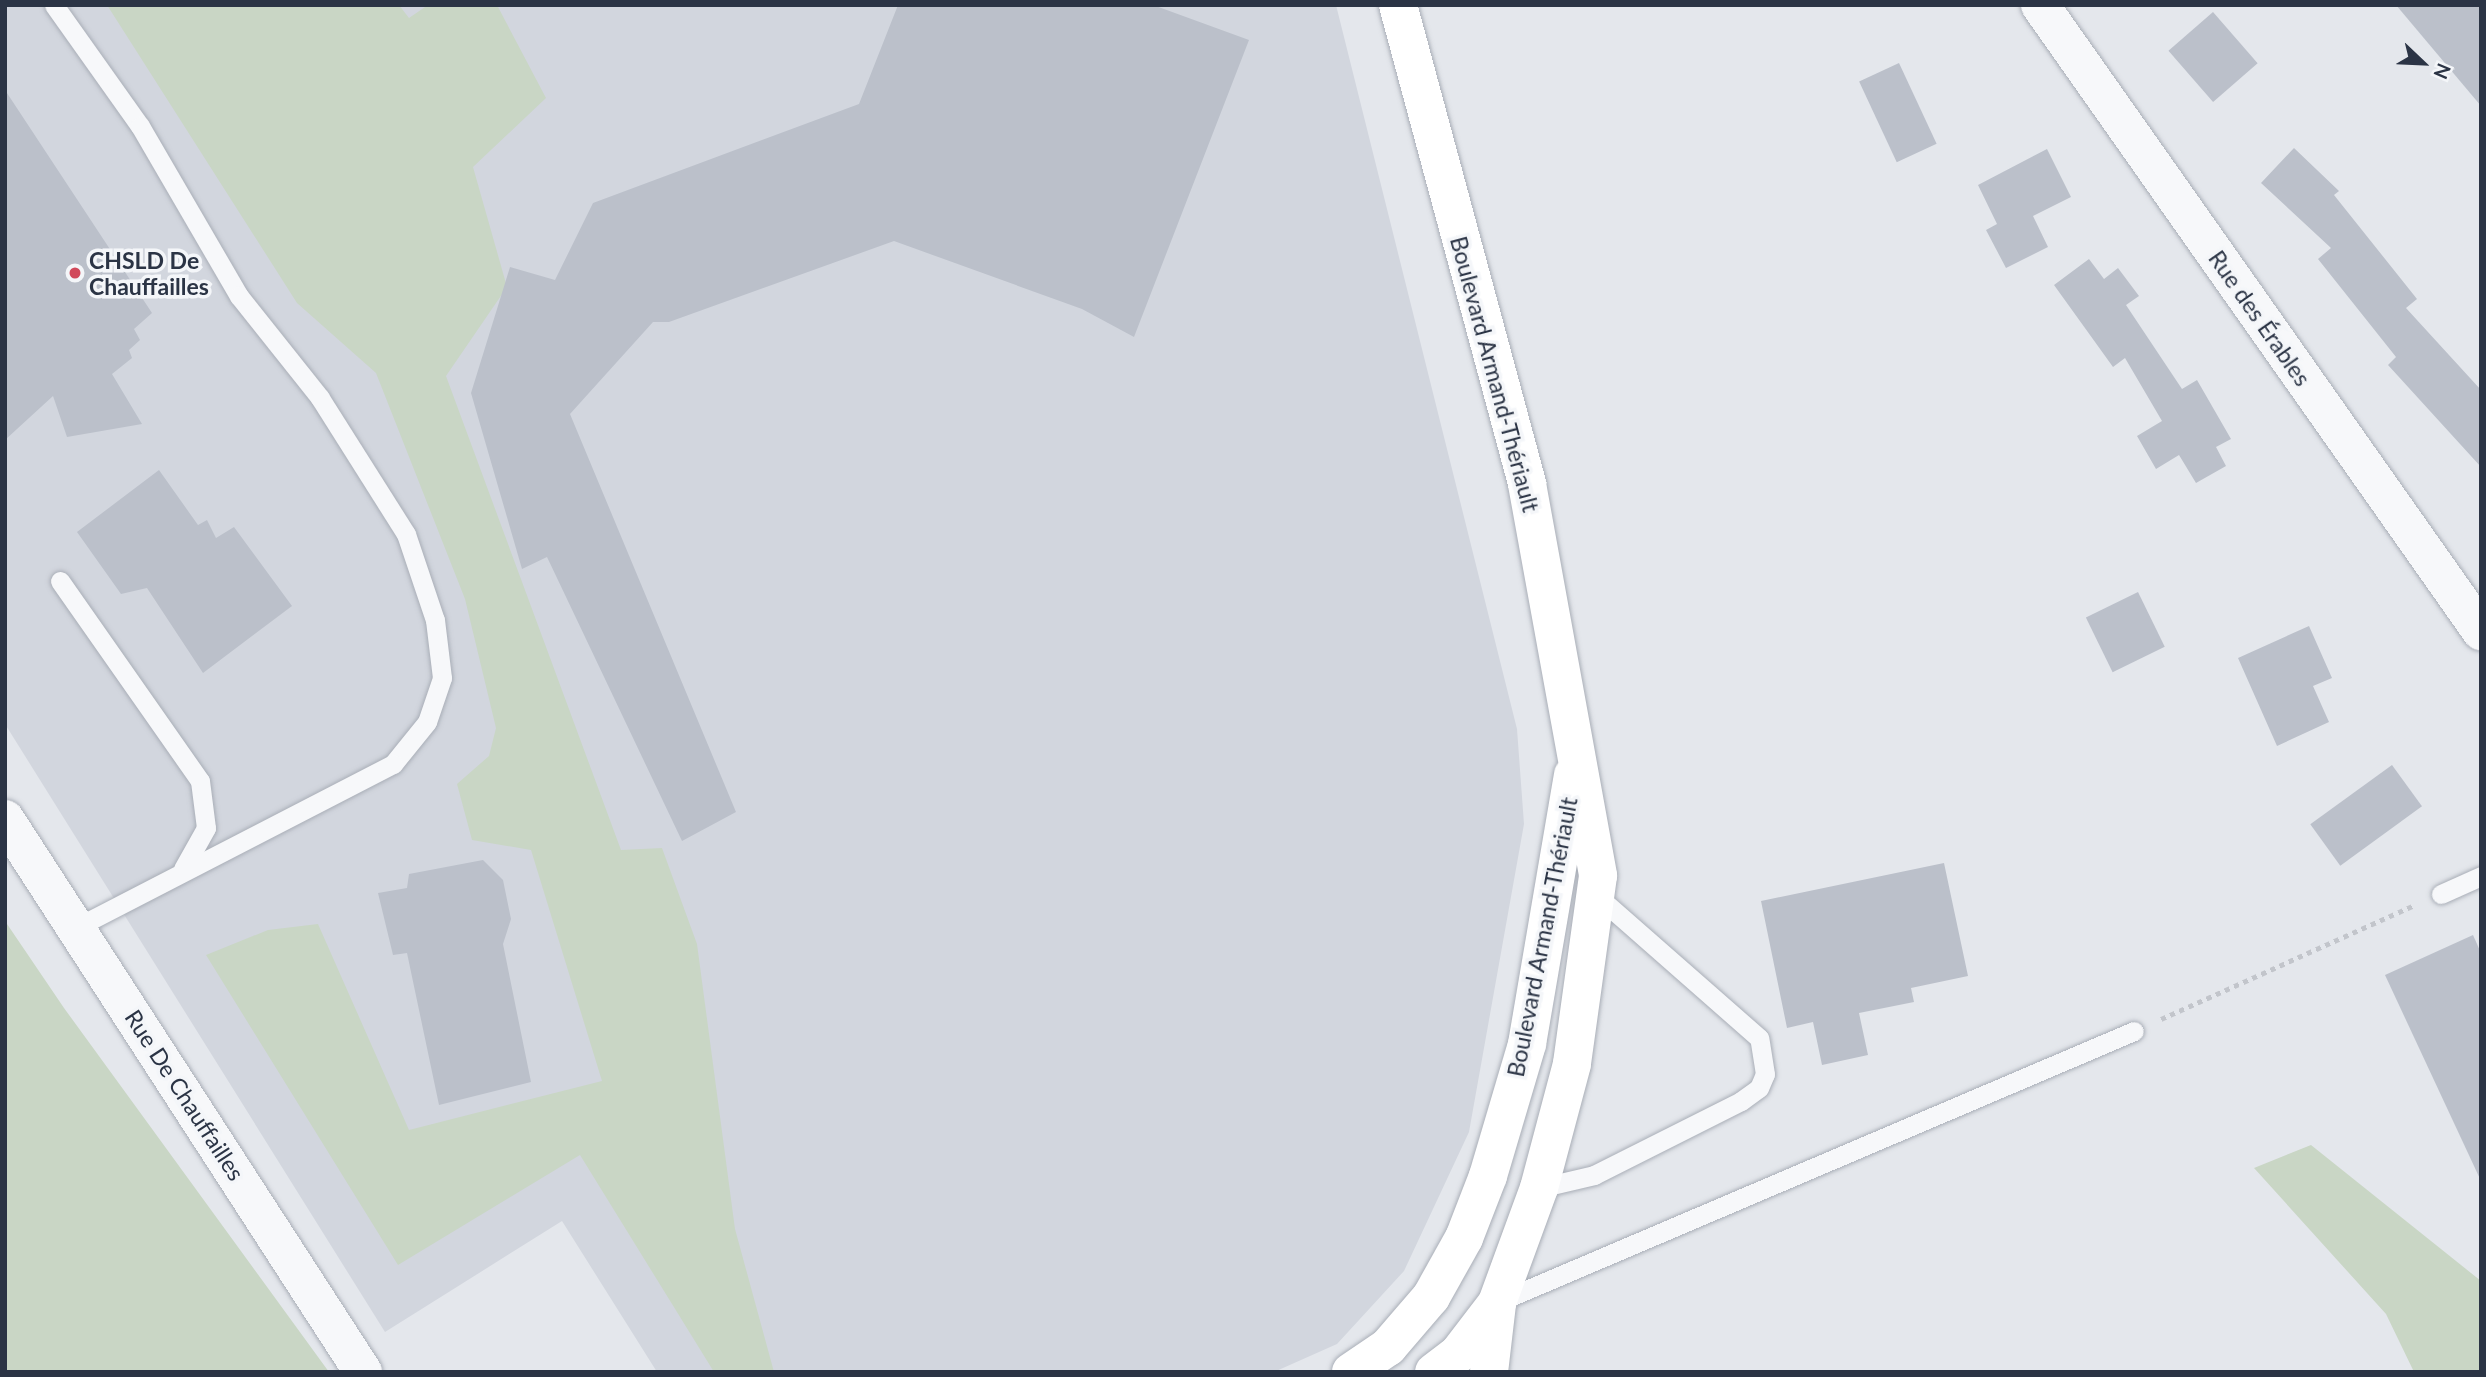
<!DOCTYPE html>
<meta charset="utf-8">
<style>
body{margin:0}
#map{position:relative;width:2486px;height:1377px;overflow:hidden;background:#e4e7ec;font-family:Lato,sans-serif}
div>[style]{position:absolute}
.built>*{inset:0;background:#d2d6de}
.green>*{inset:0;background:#c9d6c5}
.building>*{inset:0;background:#bbc0ca;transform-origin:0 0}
.path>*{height:4.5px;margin-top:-2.25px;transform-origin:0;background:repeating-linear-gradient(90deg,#c2c5cb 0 5px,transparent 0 10px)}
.roads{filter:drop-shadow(0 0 2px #a9aeb7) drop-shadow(0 0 2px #a9aeb7)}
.lane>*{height:19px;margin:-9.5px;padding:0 9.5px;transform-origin:9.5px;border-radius:9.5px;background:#f7f8fa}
.street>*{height:38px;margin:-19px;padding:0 19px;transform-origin:19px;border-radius:19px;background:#f7f8fa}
.secondary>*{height:38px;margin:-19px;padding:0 19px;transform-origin:19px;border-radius:19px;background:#fff}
.dots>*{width:19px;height:19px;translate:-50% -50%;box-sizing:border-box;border:4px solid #f4f6f9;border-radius:50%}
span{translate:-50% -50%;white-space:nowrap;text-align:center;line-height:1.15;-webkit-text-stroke:7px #f4f6f9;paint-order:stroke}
.poi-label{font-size:23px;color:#2b3445;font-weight:700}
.left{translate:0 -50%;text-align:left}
.street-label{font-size:23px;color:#2b3445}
.frame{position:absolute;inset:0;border:7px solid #2b3445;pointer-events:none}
.north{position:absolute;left:2388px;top:28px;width:70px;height:70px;-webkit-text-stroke:5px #f4f6f9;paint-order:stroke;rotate:113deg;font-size:19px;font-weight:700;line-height:28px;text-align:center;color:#2b3445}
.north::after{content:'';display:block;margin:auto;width:24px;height:32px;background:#2b3445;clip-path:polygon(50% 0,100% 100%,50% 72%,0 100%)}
</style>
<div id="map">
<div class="built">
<div style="clip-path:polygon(5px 5px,1336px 5px,1517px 729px,1524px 824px,1469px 1132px,1404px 1271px,1337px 1344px,1274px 1372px,657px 1372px,562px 1221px,385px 1332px,5px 724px)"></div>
</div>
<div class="green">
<div style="clip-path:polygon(107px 5px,399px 5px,409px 18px,428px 5px,497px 5px,546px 98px,473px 167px,507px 287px,446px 376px,621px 850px,662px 848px,697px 944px,735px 1229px,774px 1372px,714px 1372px,580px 1155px,398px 1265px,206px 955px,268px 930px,318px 924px,409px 1130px,602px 1081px,531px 850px,472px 840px,457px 784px,489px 756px,496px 728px,465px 599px,376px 373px,297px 303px)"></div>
<div style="clip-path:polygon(5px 921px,64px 1008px,329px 1372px,5px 1372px)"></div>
<div style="clip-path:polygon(2311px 1145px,2481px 1281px,2481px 1372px,2414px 1372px,2386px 1314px,2254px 1168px)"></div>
</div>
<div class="building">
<div style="clip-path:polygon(898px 5px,1153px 5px,1249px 40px,1134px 337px,1082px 309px,894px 241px,669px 322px,653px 322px,570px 414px,736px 812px,682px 841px,547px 557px,522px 569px,471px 393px,510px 267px,555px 280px,593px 203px,859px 104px)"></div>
<div style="clip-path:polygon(2396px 5px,2481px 5px,2481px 106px)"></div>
<div style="left:2213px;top:12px;width:68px;height:59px;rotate:49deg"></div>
<div style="left:1899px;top:63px;width:89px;height:44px;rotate:65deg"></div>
<div style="clip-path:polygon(5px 90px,152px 313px,134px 329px,140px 340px,129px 350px,132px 358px,112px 374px,142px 424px,67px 437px,53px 396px,5px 440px)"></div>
<div style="clip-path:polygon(2294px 148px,2339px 191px,2334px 195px,2417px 299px,2406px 308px,2481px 390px,2481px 467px,2388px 365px,2396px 357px,2318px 259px,2331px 248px,2261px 183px)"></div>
<div style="clip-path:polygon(2047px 149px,2071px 197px,2033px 216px,2048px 247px,2006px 268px,1986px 230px,1997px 224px,1978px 185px)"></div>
<div style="clip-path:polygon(2089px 259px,2104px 279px,2118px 268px,2139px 296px,2126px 305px,2182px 389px,2197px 380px,2231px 439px,2216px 447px,2226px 466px,2196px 483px,2179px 455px,2156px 469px,2137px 436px,2162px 421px,2125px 358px,2113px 367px,2054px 285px)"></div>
<div style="clip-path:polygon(159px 470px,198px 525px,207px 520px,216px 538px,234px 527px,292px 606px,203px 673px,147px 588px,121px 594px,77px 532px)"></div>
<div style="left:2138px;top:592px;width:61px;height:58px;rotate:64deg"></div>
<div style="clip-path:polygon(2309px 626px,2332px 678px,2313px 686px,2329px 722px,2277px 746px,2238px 658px)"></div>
<div style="left:2392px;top:765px;width:51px;height:101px;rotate:54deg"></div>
<div style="clip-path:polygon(483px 860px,503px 880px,511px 919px,503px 944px,531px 1082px,439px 1105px,407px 953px,393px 955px,378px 893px,407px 888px,409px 874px)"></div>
<div style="clip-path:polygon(1944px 863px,1968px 976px,1911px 988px,1914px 1002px,1859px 1013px,1868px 1055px,1822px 1065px,1813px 1022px,1787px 1028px,1761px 901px)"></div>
<div style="clip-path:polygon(2473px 935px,2481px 953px,2481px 1181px,2385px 975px)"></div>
</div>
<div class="path">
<div style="left:2161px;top:1019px;width:278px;rotate:-24.2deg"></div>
</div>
<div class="roads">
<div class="lane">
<div style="left:54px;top:5px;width:148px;rotate:54.6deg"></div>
<div style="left:140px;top:126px;width:197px;rotate:59.8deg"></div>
<div style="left:239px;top:296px;width:130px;rotate:51.5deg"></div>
<div style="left:320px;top:398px;width:161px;rotate:57.7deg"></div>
<div style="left:406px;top:534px;width:91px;rotate:71.4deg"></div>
<div style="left:435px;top:620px;width:58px;rotate:83.1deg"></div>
<div style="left:442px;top:678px;width:46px;rotate:108.8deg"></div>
<div style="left:427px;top:722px;width:54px;rotate:129deg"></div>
<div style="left:393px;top:764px;width:356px;rotate:152.7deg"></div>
<div style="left:60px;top:581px;width:244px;rotate:55deg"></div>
<div style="left:200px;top:781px;width:47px;rotate:82.7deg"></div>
<div style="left:206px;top:828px;width:47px;rotate:119.3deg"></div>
<div style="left:2441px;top:894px;width:44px;rotate:-24.2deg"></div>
<div style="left:1539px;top:1188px;width:57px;rotate:-13.3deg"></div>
<div style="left:1594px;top:1175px;width:165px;rotate:-26.7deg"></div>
<div style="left:1741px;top:1101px;width:22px;rotate:-36deg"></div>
<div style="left:1759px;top:1088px;width:15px;rotate:-67deg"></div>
<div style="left:1765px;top:1074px;width:36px;rotate:-99deg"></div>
<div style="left:1759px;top:1038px;width:217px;rotate:-138.7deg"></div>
<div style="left:1498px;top:1302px;width:691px;rotate:-23.08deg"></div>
</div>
<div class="street">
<div style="left:2040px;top:5px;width:766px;rotate:54.84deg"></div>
<div style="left:5px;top:819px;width:659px;rotate:57.08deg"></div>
</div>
<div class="secondary">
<div style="left:1398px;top:5px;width:496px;rotate:74.9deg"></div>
<div style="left:1527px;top:484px;width:398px;rotate:79.7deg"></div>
<div style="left:1598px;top:876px;width:190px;rotate:97.9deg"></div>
<div style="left:1572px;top:1064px;width:128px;rotate:104.9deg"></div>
<div style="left:1539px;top:1188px;width:122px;rotate:110.1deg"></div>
<div style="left:1497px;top:1303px;width:64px;rotate:127.4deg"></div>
<div style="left:1458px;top:1354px;width:30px;rotate:143deg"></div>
<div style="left:1351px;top:1372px;width:45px;rotate:-34deg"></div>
<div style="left:1388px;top:1347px;width:66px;rotate:-49.3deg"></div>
<div style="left:1431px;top:1297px;width:68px;rotate:-60.8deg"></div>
<div style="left:1464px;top:1238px;width:66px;rotate:-68.8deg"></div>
<div style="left:1488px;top:1176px;width:138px;rotate:-73.5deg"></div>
<div style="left:1527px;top:1044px;width:273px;rotate:-80.3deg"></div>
<div style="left:1489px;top:1372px;width:68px;rotate:-83.3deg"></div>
</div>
</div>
<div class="dots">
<div style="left:75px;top:273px;background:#d1495b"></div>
</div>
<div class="poi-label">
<span class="left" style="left:89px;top:273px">CHSLD De<br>Chauffailles</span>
</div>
<div class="street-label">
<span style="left:2260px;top:318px;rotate:55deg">Rue des Érables</span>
<span style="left:1495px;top:374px;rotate:75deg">Boulevard Armand-Thériault</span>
<span style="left:1542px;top:937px;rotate:-79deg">Boulevard Armand-Thériault</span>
<span style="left:185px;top:1095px;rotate:57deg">Rue De Chauffailles</span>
</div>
<div class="frame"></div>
<div class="north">N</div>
</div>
